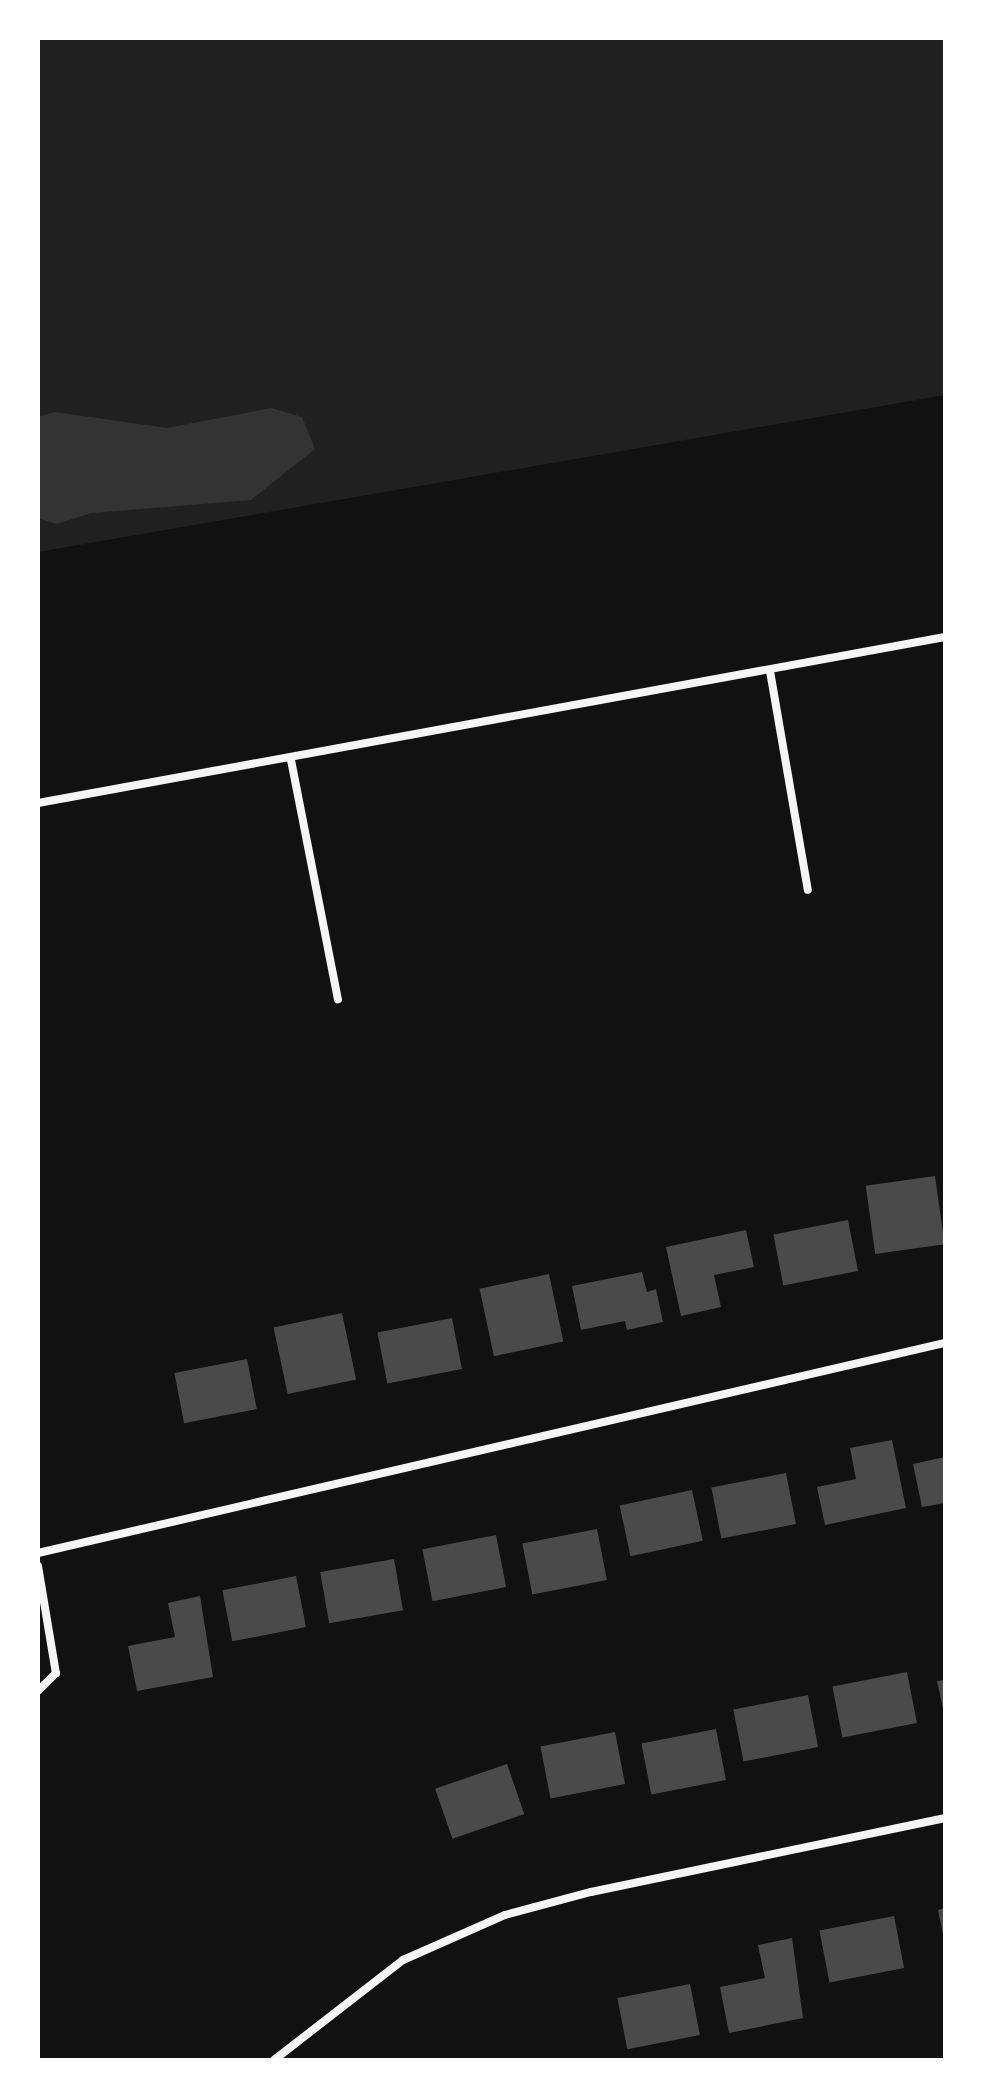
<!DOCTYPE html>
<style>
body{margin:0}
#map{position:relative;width:983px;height:2098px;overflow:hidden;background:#111;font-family:"IBM Plex Sans",sans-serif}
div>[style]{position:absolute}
.green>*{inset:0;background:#202020}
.water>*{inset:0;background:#333}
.building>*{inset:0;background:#4a4a4a;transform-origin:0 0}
.minor>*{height:8px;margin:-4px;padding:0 4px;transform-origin:4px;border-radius:4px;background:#f5f5f5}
span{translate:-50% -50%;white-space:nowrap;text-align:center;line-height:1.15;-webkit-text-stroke:8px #fff;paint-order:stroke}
.frame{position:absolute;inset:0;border:40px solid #fff;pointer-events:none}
</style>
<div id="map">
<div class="green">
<div style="clip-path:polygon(38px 38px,945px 38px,945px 395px,38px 552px)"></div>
</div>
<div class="water">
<div style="clip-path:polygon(271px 408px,302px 417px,315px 449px,251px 500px,92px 513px,56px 524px,38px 518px,38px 417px,55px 412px,167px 428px)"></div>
</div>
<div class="building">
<div style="left:935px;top:1176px;width:69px;height:70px;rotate:82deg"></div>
<div style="left:848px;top:1220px;width:52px;height:76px;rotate:79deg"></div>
<div style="clip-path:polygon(746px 1230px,754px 1267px,714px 1275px,721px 1307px,681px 1316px,666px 1247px)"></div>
<div style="clip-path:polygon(642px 1272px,647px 1292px,656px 1289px,663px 1322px,627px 1330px,625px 1321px,581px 1330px,572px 1286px)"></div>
<div style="left:549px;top:1274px;width:69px;height:71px;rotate:78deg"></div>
<div style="left:342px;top:1313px;width:68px;height:70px;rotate:78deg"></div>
<div style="left:452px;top:1318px;width:52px;height:76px;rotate:79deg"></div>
<div style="left:247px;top:1359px;width:51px;height:74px;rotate:79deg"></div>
<div style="clip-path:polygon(892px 1440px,906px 1508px,825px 1525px,817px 1487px,856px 1479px,850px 1448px)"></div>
<div style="clip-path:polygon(945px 1457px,945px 1503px,922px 1507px,913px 1464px)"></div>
<div style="left:786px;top:1473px;width:52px;height:76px;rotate:79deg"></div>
<div style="left:692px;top:1490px;width:52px;height:74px;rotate:78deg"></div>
<div style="left:597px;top:1529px;width:52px;height:76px;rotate:79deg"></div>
<div style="left:496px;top:1535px;width:53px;height:75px;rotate:79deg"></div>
<div style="left:394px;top:1559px;width:52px;height:75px;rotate:80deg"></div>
<div style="left:296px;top:1576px;width:52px;height:75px;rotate:79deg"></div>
<div style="clip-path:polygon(200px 1596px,213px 1677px,137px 1691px,128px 1646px,175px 1637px,168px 1603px)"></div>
<div style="left:907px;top:1672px;width:52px;height:76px;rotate:79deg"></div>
<div style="clip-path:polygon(945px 1680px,945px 1713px,944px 1713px,937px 1681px)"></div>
<div style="left:808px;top:1695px;width:53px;height:76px;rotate:79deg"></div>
<div style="left:716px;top:1729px;width:52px;height:76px;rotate:79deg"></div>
<div style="left:615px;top:1732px;width:53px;height:76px;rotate:79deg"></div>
<div style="left:507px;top:1764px;width:53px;height:76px;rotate:71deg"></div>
<div style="clip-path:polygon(945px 1908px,945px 1939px,944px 1939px,938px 1910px)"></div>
<div style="left:894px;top:1916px;width:53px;height:76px;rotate:79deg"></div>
<div style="clip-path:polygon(792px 1938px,803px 2018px,729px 2033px,720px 1987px,765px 1978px,758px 1945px)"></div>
<div style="left:690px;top:1984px;width:52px;height:74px;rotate:79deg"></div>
</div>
<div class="minor">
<div style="left:770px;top:671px;width:222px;rotate:80.2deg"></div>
<div style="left:291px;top:760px;width:244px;rotate:78.9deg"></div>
<div style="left:38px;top:803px;width:922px;rotate:-10.37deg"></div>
<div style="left:38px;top:1553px;width:931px;rotate:-13.04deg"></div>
<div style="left:38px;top:1566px;width:109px;rotate:80.5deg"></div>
<div style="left:56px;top:1673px;width:25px;rotate:135deg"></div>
<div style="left:274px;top:2060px;width:163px;rotate:-37.8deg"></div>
<div style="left:403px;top:1960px;width:111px;rotate:-23.8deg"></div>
<div style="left:505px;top:1915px;width:89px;rotate:-15deg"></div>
<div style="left:591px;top:1892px;width:362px;rotate:-11.8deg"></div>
</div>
<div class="frame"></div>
</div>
